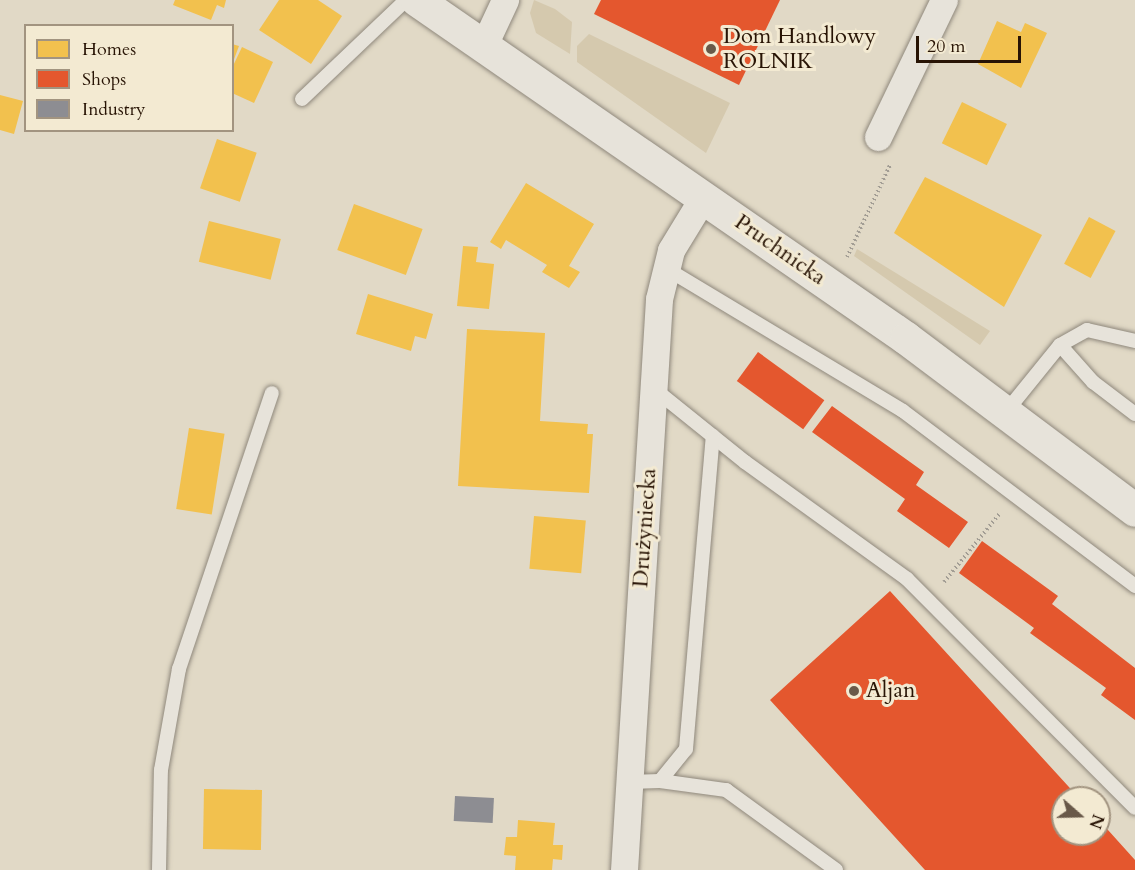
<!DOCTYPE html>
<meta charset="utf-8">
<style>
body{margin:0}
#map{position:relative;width:1135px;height:870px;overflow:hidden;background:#e1d9c6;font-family:Cardo,serif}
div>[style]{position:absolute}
.green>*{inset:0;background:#d5c9ae}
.homes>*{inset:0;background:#f2c14e;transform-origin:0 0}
.shops>*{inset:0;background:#e4572e;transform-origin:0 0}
.industry>*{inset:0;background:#8d8d92;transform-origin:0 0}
.path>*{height:4px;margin-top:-2px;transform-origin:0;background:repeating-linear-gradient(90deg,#a29d94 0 1.5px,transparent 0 4.5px)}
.roads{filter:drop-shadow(0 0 2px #8f887c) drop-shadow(0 0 2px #8f887c)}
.service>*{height:14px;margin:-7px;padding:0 7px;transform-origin:7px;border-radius:7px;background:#e7e3da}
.minor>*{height:27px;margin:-13.5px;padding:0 13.5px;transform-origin:13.5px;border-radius:13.5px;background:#e7e3da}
.secondary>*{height:33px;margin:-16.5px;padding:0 16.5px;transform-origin:16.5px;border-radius:16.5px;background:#e7e3da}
.dots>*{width:16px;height:16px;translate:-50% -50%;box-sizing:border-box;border:3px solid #f3ead2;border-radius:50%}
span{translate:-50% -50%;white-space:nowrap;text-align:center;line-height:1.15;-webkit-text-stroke:6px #f3ead2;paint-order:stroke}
.poi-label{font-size:22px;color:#281405}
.left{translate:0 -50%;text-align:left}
.street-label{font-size:22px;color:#281405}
.legend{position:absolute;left:24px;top:24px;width:210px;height:108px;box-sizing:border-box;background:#f3ead2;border:2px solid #a29480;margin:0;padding:8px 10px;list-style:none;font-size:18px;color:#281405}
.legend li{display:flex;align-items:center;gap:12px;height:30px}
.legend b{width:30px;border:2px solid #a29480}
.north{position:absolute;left:1051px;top:786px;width:60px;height:60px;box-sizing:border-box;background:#f3ead2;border:2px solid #a29480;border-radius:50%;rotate:110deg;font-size:16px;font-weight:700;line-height:24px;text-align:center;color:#281405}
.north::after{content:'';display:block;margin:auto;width:21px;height:27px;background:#695949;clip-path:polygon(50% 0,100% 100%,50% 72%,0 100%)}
.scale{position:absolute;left:916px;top:36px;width:105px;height:27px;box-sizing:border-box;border:3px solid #281405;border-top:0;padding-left:8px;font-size:18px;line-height:21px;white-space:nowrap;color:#281405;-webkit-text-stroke:4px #f3ead2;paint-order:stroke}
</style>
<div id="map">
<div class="green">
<div style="clip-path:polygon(534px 0,555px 9px,572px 22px,570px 54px,536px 33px,530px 13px)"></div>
<div style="clip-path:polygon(589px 34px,730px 103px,706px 153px,577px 62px,577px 46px)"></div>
<div style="clip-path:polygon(857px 249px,990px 331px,980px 345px,854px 256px)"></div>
</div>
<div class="homes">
<div style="clip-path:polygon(175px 0,226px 0,224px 8px,217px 5px,211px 20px,173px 5px)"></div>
<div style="clip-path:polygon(279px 0,318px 0,342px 16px,311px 64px,259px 30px)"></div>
<div style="clip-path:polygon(997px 21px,1021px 32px,1025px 23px,1047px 33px,1021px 88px,978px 64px)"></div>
<div style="clip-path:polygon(232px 44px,239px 46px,233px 62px,232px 62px)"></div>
<div style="clip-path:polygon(242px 47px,273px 62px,254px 103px,232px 93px,232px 68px)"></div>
<div style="clip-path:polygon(0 95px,23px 101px,14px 134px,0 130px)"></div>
<div style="left:962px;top:102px;width:50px;height:46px;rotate:26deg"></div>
<div style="left:217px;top:139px;width:42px;height:52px;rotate:19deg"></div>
<div style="clip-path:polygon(925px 177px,1042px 235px,1004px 307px,894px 233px)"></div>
<div style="clip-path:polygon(526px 183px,594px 224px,569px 266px,580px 272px,569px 288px,542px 272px,547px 265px,506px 240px,501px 249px,490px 242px)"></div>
<div style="left:354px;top:204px;width:73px;height:49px;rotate:20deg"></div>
<div style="left:1089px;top:217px;width:30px;height:53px;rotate:28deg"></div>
<div style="left:209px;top:221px;width:74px;height:42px;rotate:14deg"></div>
<div style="clip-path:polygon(463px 246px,478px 247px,476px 262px,494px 264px,489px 309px,457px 306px)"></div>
<div style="clip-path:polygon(368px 294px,433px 314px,426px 339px,415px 336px,411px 351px,356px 334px)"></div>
<div style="clip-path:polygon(467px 329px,545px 333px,540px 421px,588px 424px,587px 434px,593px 434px,589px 493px,458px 486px)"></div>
<div style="left:189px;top:428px;width:36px;height:82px;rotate:9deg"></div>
<div style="left:534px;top:516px;width:52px;height:53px;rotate:5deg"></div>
<div style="left:204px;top:789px;width:58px;height:60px;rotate:1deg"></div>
<div style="clip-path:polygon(518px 820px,555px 823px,553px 845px,563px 845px,562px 860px,553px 859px,552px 870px,515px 870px,516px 856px,504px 855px,506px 837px,517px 837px)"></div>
</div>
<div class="shops">
<div style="clip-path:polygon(601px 0,780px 0,739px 85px,594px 14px)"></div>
<div style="left:758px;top:352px;width:82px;height:36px;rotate:36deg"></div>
<div style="clip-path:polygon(832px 406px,924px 472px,916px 485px,968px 522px,949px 548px,897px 511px,905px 499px,812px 432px)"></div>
<div style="clip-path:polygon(982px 541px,1058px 596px,1052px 604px,1135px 668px,1135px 720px,1101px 695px,1106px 688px,1030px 633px,1034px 628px,959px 573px)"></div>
<div style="clip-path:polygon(890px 591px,1079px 798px,1063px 798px,1063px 834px,1099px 834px,1099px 820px,1135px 860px,1135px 870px,925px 870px,770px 700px)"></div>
</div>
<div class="industry">
<div style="left:455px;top:796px;width:39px;height:25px;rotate:3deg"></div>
</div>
<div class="path">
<div style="left:847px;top:257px;width:102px;rotate:-64.9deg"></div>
<div style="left:944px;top:582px;width:89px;rotate:-50.9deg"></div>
</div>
<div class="roads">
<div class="service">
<div style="left:302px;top:99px;width:144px;rotate:-43.6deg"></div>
<div style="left:667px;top:269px;width:275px;rotate:31deg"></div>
<div style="left:903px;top:411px;width:291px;rotate:37deg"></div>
<div style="left:1060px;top:345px;width:31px;rotate:-29deg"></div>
<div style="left:1087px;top:330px;width:49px;rotate:12.9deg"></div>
<div style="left:653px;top:388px;width:118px;rotate:38.8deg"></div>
<div style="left:745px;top:462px;width:200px;rotate:35.8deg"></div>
<div style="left:907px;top:579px;width:323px;rotate:45.1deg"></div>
<div style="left:1005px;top:413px;width:87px;rotate:-51deg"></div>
<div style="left:1060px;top:345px;width:50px;rotate:48.3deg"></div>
<div style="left:1093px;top:382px;width:53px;rotate:37.3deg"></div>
<div style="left:660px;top:781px;width:67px;rotate:7.8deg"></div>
<div style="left:726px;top:790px;width:136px;rotate:36deg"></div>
<div style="left:629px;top:782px;width:31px;rotate:-2deg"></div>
<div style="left:660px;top:781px;width:41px;rotate:-50.9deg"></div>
<div style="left:686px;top:749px;width:314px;rotate:-85.1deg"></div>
<div style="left:159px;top:870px;width:100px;rotate:-88.9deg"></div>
<div style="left:161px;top:770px;width:103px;rotate:-79.9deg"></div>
<div style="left:179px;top:669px;width:291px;rotate:-71.4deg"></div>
</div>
<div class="minor">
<div style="left:484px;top:45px;width:50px;rotate:-65deg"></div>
<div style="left:878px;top:137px;width:152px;rotate:-64.3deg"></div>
<div style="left:624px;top:870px;width:572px;rotate:-86.49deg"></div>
<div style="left:659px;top:299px;width:50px;rotate:-76.2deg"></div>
<div style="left:671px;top:250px;width:63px;rotate:-58.6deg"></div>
</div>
<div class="secondary">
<div style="left:417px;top:0;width:594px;rotate:34.65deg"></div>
<div style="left:906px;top:338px;width:286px;rotate:36.9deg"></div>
</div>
</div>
<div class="dots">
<div style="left:711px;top:49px;background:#695949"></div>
<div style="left:854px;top:691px;background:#695949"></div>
</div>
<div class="poi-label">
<span class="left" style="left:723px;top:49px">Dom Handlowy<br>ROLNIK</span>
<span class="left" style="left:866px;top:691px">Aljan</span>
</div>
<div class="street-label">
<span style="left:780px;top:250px;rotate:35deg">Pruchnicka</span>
<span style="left:645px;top:528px;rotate:-86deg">Drużyniecka</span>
</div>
<ul class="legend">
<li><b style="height:16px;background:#f2c14e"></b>Homes</li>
<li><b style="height:16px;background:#e4572e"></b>Shops</li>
<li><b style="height:16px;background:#8d8d92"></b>Industry</li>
</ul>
<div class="north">N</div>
<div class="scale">20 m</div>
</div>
